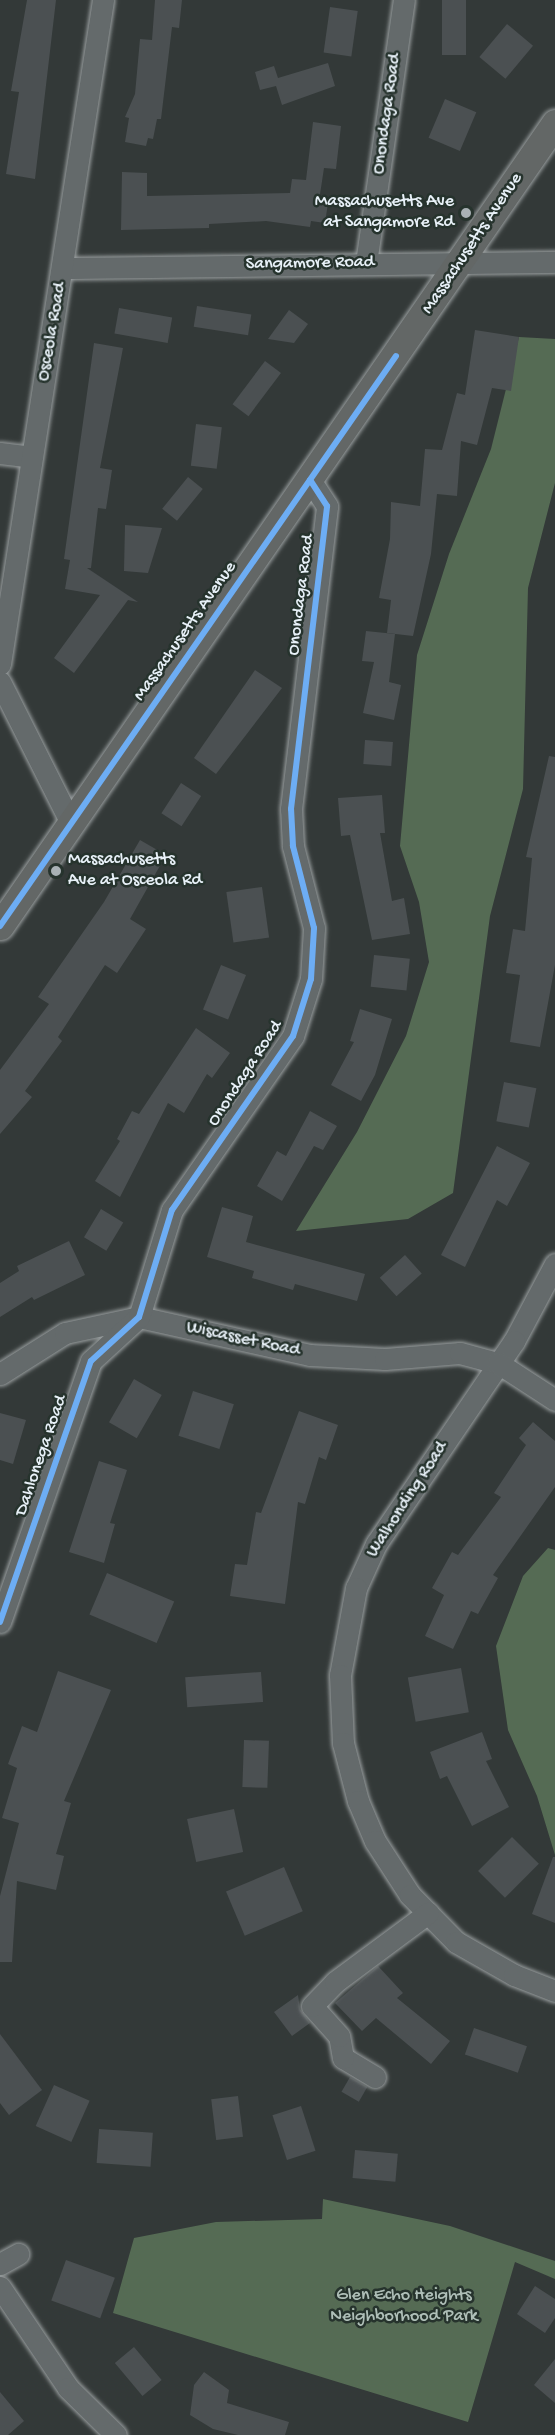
<!DOCTYPE html>
<style>
body{margin:0}
#map{position:relative;width:555px;height:2435px;overflow:hidden;background:#333938;font-family:"Gochi Hand",sans-serif}
div>[style]{position:absolute}
.green>*{inset:0;background:#556b54}
.building>*{inset:0;background:#4b5052;transform-origin:0 0}
.roads{filter:drop-shadow(0 0 2px #999e9f) drop-shadow(0 0 2px #999e9f)}
.minor>*{height:21px;margin:-10.5px;padding:0 10.5px;transform-origin:10.5px;border-radius:10.5px;background:#646a6b}
.major>*{height:27px;margin:-13.5px;padding:0 13.5px;transform-origin:13.5px;border-radius:13.5px;background:#636766}
.cycleway>*{height:6px;margin:-3px;padding:0 3px;transform-origin:3px;border-radius:3px;background:#6dadf4}
.dots>*{width:16px;height:16px;translate:-50% -50%;box-sizing:border-box;border:3px solid #26332d;border-radius:50%}
span{translate:-50% -50%;white-space:nowrap;text-align:center;line-height:1.15;-webkit-text-stroke:5px #26332d;paint-order:stroke}
.street-label{font-size:18px;color:#e8f1f8}
.poi-label{font-size:18px;color:#e8f1f8}
.right{translate:-100% -50%;text-align:right}
.left{translate:0 -50%;text-align:left}
.park-label{font-size:18px;color:#afbfb8}
</style>
<div id="map">
<div class="green">
<div style="clip-path:polygon(519px 337px,555px 339px,555px 483px,528px 588px,523px 789px,490px 916px,453px 1193px,408px 1219px,296px 1231px,357px 1132px,406px 1036px,429px 962px,419px 902px,400px 846px,417px 655px,449px 554px,491px 449px)"></div>
<div style="clip-path:polygon(548px 1548px,555px 1550px,555px 1855px,537px 1796px,508px 1730px,496px 1646px,523px 1576px)"></div>
<div style="clip-path:polygon(323px 2199px,450px 2226px,555px 2261px,555px 2279px,515px 2262px,468px 2422px,113px 2313px,134px 2238px,216px 2222px,322px 2219px)"></div>
</div>
<div class="building">
<div style="clip-path:polygon(27px 0,56px 0,35px 179px,6px 174px,19px 92px,11px 91px)"></div>
<div style="clip-path:polygon(155px 0,182px 0,179px 28px,172px 27px,161px 119px,157px 119px,153px 139px,148px 138px,146px 146px,125px 142px,129px 118px,125px 117px,135px 94px,140px 39px,152px 40px)"></div>
<div style="left:442px;top:0;width:24px;height:55px"></div>
<div style="left:330px;top:7px;width:28px;height:46px;rotate:8deg"></div>
<div style="left:507px;top:24px;width:34px;height:43px;rotate:40deg"></div>
<div style="clip-path:polygon(328px 63px,335px 86px,282px 105px,276px 86px,260px 90px,255px 72px,274px 66px,278px 78px)"></div>
<div style="left:445px;top:99px;width:34px;height:42px;rotate:23deg"></div>
<div style="clip-path:polygon(313px 122px,341px 126px,336px 169px,324px 168px,319px 201px,328px 203px,325px 223px,311px 221px,310px 227px,266px 221px,209px 224px,209px 228px,121px 230px,122px 172px,147px 173px,147px 196px,290px 193px,292px 179px,306px 180px)"></div>
<div style="left:197px;top:306px;width:55px;height:21px;rotate:9deg"></div>
<div style="left:119px;top:308px;width:54px;height:26px;rotate:10deg"></div>
<div style="clip-path:polygon(289px 310px,308px 324px,294px 343px,268px 339px)"></div>
<div style="clip-path:polygon(475px 330px,519px 337px,511px 391px,492px 388px,477px 445px,461px 441px,457px 496px,437px 494px,431px 554px,413px 636px,387px 633px,391px 600px,379px 598px,390px 539px,391px 502px,420px 506px,425px 449px,442px 450px,457px 393px,465px 395px)"></div>
<div style="clip-path:polygon(94px 343px,123px 348px,100px 468px,112px 470px,106px 509px,98px 508px,91px 568px,87px 568px,138px 602px,128px 600px,74px 673px,54px 658px,100px 595px,65px 589px,70px 560px,64px 559px)"></div>
<div style="left:265px;top:361px;width:20px;height:54px;rotate:37deg"></div>
<div style="left:196px;top:424px;width:26px;height:42px;rotate:7deg"></div>
<div style="left:188px;top:477px;width:19px;height:41px;rotate:39deg"></div>
<div style="clip-path:polygon(125px 525px,162px 528px,148px 573px,124px 571px)"></div>
<div style="clip-path:polygon(366px 631px,395px 634px,389px 682px,401px 685px,394px 720px,363px 713px,374px 662px,362px 661px)"></div>
<div style="clip-path:polygon(255px 670px,282px 688px,216px 774px,194px 758px)"></div>
<div style="left:365px;top:740px;width:28px;height:24px;rotate:4deg"></div>
<div style="clip-path:polygon(549px 756px,555px 757px,555px 965px,540px 1047px,510px 1042px,520px 975px,506px 973px,513px 929px,525px 931px,532px 858px,526px 857px)"></div>
<div style="left:181px;top:783px;width:24px;height:36px;rotate:33deg"></div>
<div style="clip-path:polygon(382px 795px,385px 833px,380px 833px,392px 901px,404px 898px,410px 934px,372px 940px,350px 835px,341px 836px,338px 798px)"></div>
<div style="clip-path:polygon(140px 840px,166px 855px,130px 919px,146px 929px,117px 973px,105px 965px,58px 1037px,62px 1041px,25px 1091px,32px 1097px,0 1134px,0 1070px,49px 1004px,38px 997px,104px 902px)"></div>
<div style="left:262px;top:887px;width:51px;height:36px;rotate:82deg"></div>
<div style="left:374px;top:955px;width:36px;height:32px;rotate:6deg"></div>
<div style="left:221px;top:965px;width:27px;height:48px;rotate:22deg"></div>
<div style="clip-path:polygon(360px 1009px,392px 1019px,375px 1075px,361px 1101px,331px 1085px,354px 1042px,350px 1041px)"></div>
<div style="clip-path:polygon(196px 1028px,230px 1053px,212px 1078px,207px 1074px,184px 1113px,168px 1103px,120px 1197px,95px 1181px,120px 1141px,117px 1139px,132px 1111px,139px 1114px)"></div>
<div style="left:504px;top:1082px;width:33px;height:40px;rotate:11deg"></div>
<div style="clip-path:polygon(310px 1111px,337px 1126px,323px 1150px,314px 1146px,282px 1201px,257px 1186px,277px 1151px,286px 1156px)"></div>
<div style="clip-path:polygon(497px 1146px,530px 1163px,507px 1206px,497px 1200px,465px 1267px,441px 1255px)"></div>
<div style="clip-path:polygon(222px 1207px,253px 1216px,246px 1242px,365px 1274px,357px 1301px,295px 1284px,293px 1290px,252px 1278px,254px 1271px,207px 1257px)"></div>
<div style="left:101px;top:1209px;width:26px;height:33px;rotate:31deg"></div>
<div style="clip-path:polygon(69px 1241px,85px 1275px,34px 1300px,32px 1297px,0 1317px,0 1283px,19px 1271px,17px 1266px)"></div>
<div style="left:405px;top:1255px;width:25px;height:34px;rotate:48deg"></div>
<div style="left:134px;top:1379px;width:32px;height:50px;rotate:30deg"></div>
<div style="left:193px;top:1391px;width:43px;height:47px;rotate:18deg"></div>
<div style="clip-path:polygon(299px 1411px,338px 1425px,326px 1460px,319px 1457px,305px 1504px,298px 1502px,285px 1604px,230px 1596px,235px 1564px,247px 1565px,256px 1512px,261px 1513px)"></div>
<div style="clip-path:polygon(0 1413px,26px 1420px,13px 1464px,0 1460px)"></div>
<div style="clip-path:polygon(533px 1422px,555px 1441px,555px 1487px,493px 1575px,498px 1578px,478px 1614px,471px 1611px,453px 1649px,425px 1636px,444px 1595px,432px 1588px,452px 1552px,458px 1555px,501px 1497px,494px 1493px,526px 1445px,519px 1438px)"></div>
<div style="clip-path:polygon(99px 1461px,127px 1470px,110px 1523px,115px 1524px,104px 1563px,69px 1552px)"></div>
<div style="left:107px;top:1573px;width:73px;height:45px;rotate:23deg"></div>
<div style="left:461px;top:1668px;width:45px;height:54px;rotate:80deg"></div>
<div style="clip-path:polygon(58px 1671px,111px 1690px,64px 1801px,71px 1803px,56px 1854px,64px 1856px,56px 1890px,17px 1881px,12px 1962px,0 1962px,0 1896px,19px 1823px,2px 1818px,17px 1768px,8px 1764px,22px 1726px,37px 1732px)"></div>
<div style="left:261px;top:1672px;width:30px;height:76px;rotate:86deg"></div>
<div style="clip-path:polygon(482px 1732px,492px 1759px,486px 1761px,509px 1807px,472px 1826px,447px 1776px,440px 1779px,430px 1752px)"></div>
<div style="left:244px;top:1740px;width:25px;height:47px;rotate:2deg"></div>
<div style="left:234px;top:1809px;width:44px;height:48px;rotate:78deg"></div>
<div style="left:512px;top:1837px;width:38px;height:48px;rotate:45deg"></div>
<div style="clip-path:polygon(553px 1857px,555px 1857px,555px 1923px,532px 1914px)"></div>
<div style="left:284px;top:1867px;width:48px;height:63px;rotate:67deg"></div>
<div style="clip-path:polygon(378px 1966px,403px 1993px,397px 1998px,450px 2041px,431px 2064px,376px 2018px,362px 2031px,335px 2003px)"></div>
<div style="clip-path:polygon(298px 1995px,300px 2009px,310px 2023px,292px 2036px,274px 2012px)"></div>
<div style="left:474px;top:2028px;width:56px;height:28px;rotate:19deg"></div>
<div style="clip-path:polygon(0 2034px,42px 2090px,9px 2115px,0 2103px)"></div>
<div style="left:350px;top:2077px;width:20px;height:17px;rotate:30deg"></div>
<div style="left:54px;top:2085px;width:39px;height:45px;rotate:24deg"></div>
<div style="left:238px;top:2096px;width:41px;height:27px;rotate:83deg"></div>
<div style="left:301px;top:2106px;width:47px;height:30px;rotate:72deg"></div>
<div style="left:99px;top:2129px;width:54px;height:34px;rotate:4deg"></div>
<div style="left:355px;top:2150px;width:43px;height:28px;rotate:5deg"></div>
<div style="left:66px;top:2260px;width:52px;height:43px;rotate:20deg"></div>
<div style="clip-path:polygon(535px 2286px,555px 2299px,555px 2318px,545px 2333px,517px 2314px)"></div>
<div style="left:134px;top:2347px;width:43px;height:25px;rotate:50deg"></div>
<div style="clip-path:polygon(555px 2359px,555px 2403px,534px 2385px)"></div>
<div style="clip-path:polygon(204px 2372px,229px 2390px,227px 2403px,289px 2422px,285px 2435px,238px 2435px,213px 2429px,190px 2415px,194px 2385px)"></div>
<div style="clip-path:polygon(0 2392px,24px 2421px,8px 2435px,0 2435px)"></div>
</div>
<div class="roads">
<div class="minor">
<div style="left:366px;top:263px;width:266px;rotate:-81.8deg"></div>
<div style="left:64px;top:268px;width:491px;rotate:-0.7deg"></div>
<div style="left:0;top:453px;width:32px;rotate:7deg"></div>
<div style="left:0;top:664px;width:672px;rotate:-81.18deg"></div>
<div style="left:0;top:682px;width:158px;rotate:63.3deg"></div>
<div style="left:555px;top:1264px;width:87px;rotate:118deg"></div>
<div style="left:514px;top:1341px;width:245px;rotate:124.2deg"></div>
<div style="left:376px;top:1544px;width:48px;rotate:114.4deg"></div>
<div style="left:356px;top:1588px;width:88px;rotate:100.4deg"></div>
<div style="left:340px;top:1675px;width:68px;rotate:87.5deg"></div>
<div style="left:343px;top:1743px;width:60px;rotate:75.5deg"></div>
<div style="left:358px;top:1801px;width:43px;rotate:67deg"></div>
<div style="left:375px;top:1841px;width:64px;rotate:57.1deg"></div>
<div style="left:410px;top:1895px;width:66px;rotate:45.6deg"></div>
<div style="left:456px;top:1942px;width:67px;rotate:29.6deg"></div>
<div style="left:514px;top:1975px;width:44px;rotate:21.3deg"></div>
<div style="left:0;top:1374px;width:77px;rotate:-32.2deg"></div>
<div style="left:65px;top:1333px;width:76px;rotate:-12.2deg"></div>
<div style="left:139px;top:1317px;width:175px;rotate:12.5deg"></div>
<div style="left:310px;top:1355px;width:75px;rotate:3.1deg"></div>
<div style="left:385px;top:1359px;width:75px;rotate:-4.6deg"></div>
<div style="left:460px;top:1353px;width:39px;rotate:15deg"></div>
<div style="left:498px;top:1363px;width:68px;rotate:33deg"></div>
<div style="left:0;top:1622px;width:276px;rotate:-70.8deg"></div>
<div style="left:91px;top:1361px;width:65px;rotate:-42.5deg"></div>
<div style="left:139px;top:1317px;width:112px;rotate:-72.9deg"></div>
<div style="left:172px;top:1210px;width:212px;rotate:-55.2deg"></div>
<div style="left:293px;top:1036px;width:60px;rotate:-72.5deg"></div>
<div style="left:311px;top:979px;width:51px;rotate:-86.6deg"></div>
<div style="left:314px;top:928px;width:85px;rotate:-104.4deg"></div>
<div style="left:293px;top:846px;width:37px;rotate:-93deg"></div>
<div style="left:291px;top:809px;width:305px;rotate:-83.2deg"></div>
<div style="left:327px;top:506px;width:31px;rotate:-123deg"></div>
<div style="left:375px;top:2077px;width:37px;rotate:-149deg"></div>
<div style="left:343px;top:2058px;width:22px;rotate:-100deg"></div>
<div style="left:339px;top:2036px;width:40px;rotate:-132deg"></div>
<div style="left:312px;top:2006px;width:33px;rotate:-46deg"></div>
<div style="left:335px;top:1982px;width:116px;rotate:-36.6deg"></div>
<div style="left:0;top:2264px;width:21px;rotate:-29deg"></div>
<div style="left:0;top:2287px;width:122px;rotate:56deg"></div>
<div style="left:68px;top:2388px;width:67px;rotate:44.4deg"></div>
</div>
<div class="major">
<div style="left:0;top:926px;width:976px;rotate:-55.35deg"></div>
</div>
</div>
<div class="cycleway">
<div style="left:0;top:926px;width:694px;rotate:-55.21deg"></div>
<div style="left:0;top:1622px;width:276px;rotate:-70.8deg"></div>
<div style="left:91px;top:1361px;width:65px;rotate:-42.5deg"></div>
<div style="left:139px;top:1317px;width:112px;rotate:-72.9deg"></div>
<div style="left:172px;top:1210px;width:212px;rotate:-55.2deg"></div>
<div style="left:293px;top:1036px;width:60px;rotate:-72.5deg"></div>
<div style="left:311px;top:979px;width:51px;rotate:-86.6deg"></div>
<div style="left:314px;top:928px;width:85px;rotate:-104.4deg"></div>
<div style="left:293px;top:846px;width:37px;rotate:-93deg"></div>
<div style="left:291px;top:809px;width:305px;rotate:-83.2deg"></div>
<div style="left:327px;top:506px;width:31px;rotate:-123deg"></div>
</div>
<div class="dots">
<div style="left:466px;top:213px;background:#a9b1b5"></div>
<div style="left:56px;top:871px;background:#a9b1b5"></div>
</div>
<div class="street-label">
<span style="left:388px;top:114px;rotate:-82deg">Onondaga Road</span>
<span style="left:473px;top:244px;rotate:-56deg">Massachusetts Avenue</span>
<span style="left:310px;top:264px;rotate:-1deg">Sangamore Road</span>
<span style="left:53px;top:332px;rotate:-80deg">Osceola Road</span>
<span style="left:302px;top:595px;rotate:-83deg">Onondaga Road</span>
<span style="left:186px;top:632px;rotate:-55deg">Massachusetts Avenue</span>
<span style="left:246px;top:1074px;rotate:-57deg">Onondaga Road</span>
<span style="left:243px;top:1340px;rotate:12deg">Wiscasset Road</span>
<span style="left:42px;top:1456px;rotate:-71deg">Dahlonega Road</span>
<span style="left:408px;top:1500px;rotate:-57deg">Walhonding Road</span>
</div>
<div class="poi-label">
<span class="right" style="left:454px;top:213px">Massachusetts Ave<br>at Sangamore Rd</span>
<span class="left" style="left:68px;top:871px">Massachusetts<br>Ave at Osceola Rd</span>
</div>
<div class="park-label">
<span style="left:404px;top:2307px">Glen Echo Heights<br>Neighborhood Park</span>
</div>
</div>
